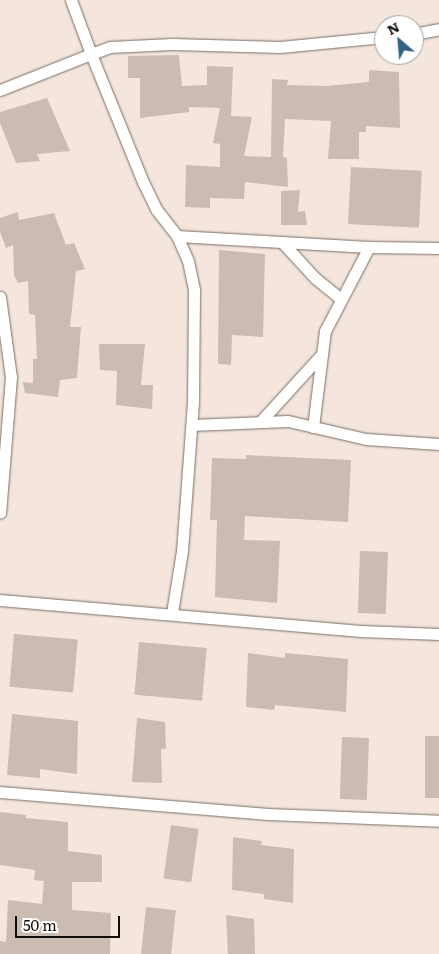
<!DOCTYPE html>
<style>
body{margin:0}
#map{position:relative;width:439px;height:954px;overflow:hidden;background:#f4e6dc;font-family:Literata,serif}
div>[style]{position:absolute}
.building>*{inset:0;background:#cabcb3;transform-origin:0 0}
.roads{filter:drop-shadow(0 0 1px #796d65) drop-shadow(0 0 1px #796d65)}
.minor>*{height:11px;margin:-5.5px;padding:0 5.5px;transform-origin:5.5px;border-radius:5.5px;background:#fff}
span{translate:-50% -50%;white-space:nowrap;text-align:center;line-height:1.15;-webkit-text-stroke:4px #fff;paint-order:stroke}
.north{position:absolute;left:374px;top:15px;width:50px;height:50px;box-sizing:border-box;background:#fff;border:1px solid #a09f9d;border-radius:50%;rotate:333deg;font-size:14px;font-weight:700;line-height:20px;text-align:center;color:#120e0b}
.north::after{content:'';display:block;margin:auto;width:18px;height:22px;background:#316481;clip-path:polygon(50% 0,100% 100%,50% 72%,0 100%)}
.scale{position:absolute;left:15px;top:916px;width:105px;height:22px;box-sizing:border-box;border:2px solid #120e0b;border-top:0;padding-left:6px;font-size:15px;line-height:18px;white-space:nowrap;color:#120e0b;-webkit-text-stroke:4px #fff;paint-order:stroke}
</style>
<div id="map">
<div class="building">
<div style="clip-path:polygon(179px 55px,182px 86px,207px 85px,207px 66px,233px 67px,231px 116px,252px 117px,244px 156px,271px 157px,272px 79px,288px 80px,287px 85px,326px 86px,369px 82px,369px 70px,399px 72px,400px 128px,366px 126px,366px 132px,359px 132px,359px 159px,328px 159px,331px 121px,285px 119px,283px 157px,287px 158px,288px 187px,245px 182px,244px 199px,210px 198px,210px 208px,185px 207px,186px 165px,220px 167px,220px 144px,213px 143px,220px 108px,189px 107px,189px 112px,140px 118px,140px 78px,128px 78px,128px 56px)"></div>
<div style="clip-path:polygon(47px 98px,70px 151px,37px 154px,40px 161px,16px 163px,0 123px,0 112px)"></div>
<div style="left:351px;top:167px;width:71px;height:57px;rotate:3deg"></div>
<div style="clip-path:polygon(300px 190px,298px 212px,305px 211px,307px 225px,281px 225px,281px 191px)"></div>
<div style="clip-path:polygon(18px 212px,19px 220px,54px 213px,66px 245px,74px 243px,85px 269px,76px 271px,70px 327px,81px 327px,77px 378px,60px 380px,58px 397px,25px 393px,23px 382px,33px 383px,33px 359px,37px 359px,35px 315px,29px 314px,28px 281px,18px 283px,14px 275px,13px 245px,6px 248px,0 232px,0 218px)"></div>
<div style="clip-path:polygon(219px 250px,265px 254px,263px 337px,232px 335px,231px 365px,218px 364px)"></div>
<div style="clip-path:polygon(99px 344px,145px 344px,141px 385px,153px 385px,152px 409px,116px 405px,117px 371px,100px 370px)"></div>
<div style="clip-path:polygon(246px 455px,351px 460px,348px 522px,245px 516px,244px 540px,280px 541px,277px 603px,215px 597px,217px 520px,210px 520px,212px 458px,246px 459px)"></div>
<div style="left:360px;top:551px;width:28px;height:62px;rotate:2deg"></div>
<div style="left:14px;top:634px;width:64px;height:53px;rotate:5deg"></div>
<div style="left:139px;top:642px;width:68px;height:53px;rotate:5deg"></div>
<div style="clip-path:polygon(248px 653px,285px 658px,285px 653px,348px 659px,346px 712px,275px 705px,274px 710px,246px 707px)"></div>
<div style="clip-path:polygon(12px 714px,78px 721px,77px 774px,40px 769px,40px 778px,7px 775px)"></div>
<div style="clip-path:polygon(137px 718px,165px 722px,166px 749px,161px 749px,162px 783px,132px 782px)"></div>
<div style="left:425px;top:736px;width:14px;height:62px"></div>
<div style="left:342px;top:737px;width:27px;height:62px;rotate:2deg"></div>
<div style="clip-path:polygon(0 812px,26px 815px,26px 818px,68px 822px,68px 851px,102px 855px,102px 882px,72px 882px,72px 910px,111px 913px,110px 954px,0 954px,0 941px,6px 942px,8px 900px,42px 904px,44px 881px,34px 880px,35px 870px,0 865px)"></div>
<div style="left:171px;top:825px;width:28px;height:54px;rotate:8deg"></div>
<div style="clip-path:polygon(233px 837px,262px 841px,261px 845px,294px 849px,293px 903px,264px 899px,264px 894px,232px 890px)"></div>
<div style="left:146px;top:907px;width:30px;height:47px;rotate:6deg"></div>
<div style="clip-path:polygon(226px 915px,254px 919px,255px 954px,228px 954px)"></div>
</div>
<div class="roads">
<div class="minor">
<div style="left:71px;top:0;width:58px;rotate:69.7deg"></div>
<div style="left:91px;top:54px;width:20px;rotate:-20deg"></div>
<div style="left:110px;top:47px;width:62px;rotate:-2.8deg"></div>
<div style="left:172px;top:44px;width:108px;rotate:1.6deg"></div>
<div style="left:280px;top:47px;width:104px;rotate:-5.5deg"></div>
<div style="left:414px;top:34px;width:25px;rotate:-11deg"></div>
<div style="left:0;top:90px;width:98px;rotate:-21.6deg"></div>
<div style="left:91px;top:54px;width:138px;rotate:67.9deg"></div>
<div style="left:143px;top:182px;width:30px;rotate:64deg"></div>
<div style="left:156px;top:209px;width:34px;rotate:52deg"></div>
<div style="left:177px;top:236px;width:27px;rotate:66deg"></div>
<div style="left:188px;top:261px;width:30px;rotate:78deg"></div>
<div style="left:194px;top:290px;width:112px;rotate:90.5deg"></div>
<div style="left:193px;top:402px;width:149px;rotate:94.2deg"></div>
<div style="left:182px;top:551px;width:63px;rotate:99.2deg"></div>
<div style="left:177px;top:236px;width:192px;rotate:3.3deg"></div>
<div style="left:369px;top:247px;width:70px;rotate:0.8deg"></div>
<div style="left:282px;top:242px;width:49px;rotate:47.5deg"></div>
<div style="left:315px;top:278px;width:33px;rotate:39deg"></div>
<div style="left:0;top:297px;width:81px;rotate:82.2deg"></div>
<div style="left:11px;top:377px;width:136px;rotate:94.6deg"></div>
<div style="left:261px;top:421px;width:89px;rotate:-47.7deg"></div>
<div style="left:192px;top:425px;width:96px;rotate:-2.4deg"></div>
<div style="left:288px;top:421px;width:80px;rotate:13deg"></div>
<div style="left:366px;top:439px;width:73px;rotate:3.9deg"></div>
<div style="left:313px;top:427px;width:97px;rotate:-82.9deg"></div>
<div style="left:325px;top:331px;width:95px;rotate:-62.4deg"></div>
<div style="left:0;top:600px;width:362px;rotate:4.9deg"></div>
<div style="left:361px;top:631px;width:78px;rotate:2.2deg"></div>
<div style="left:0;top:792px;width:269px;rotate:4.7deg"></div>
<div style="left:268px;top:814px;width:171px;rotate:2.3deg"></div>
</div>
</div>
<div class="north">N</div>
<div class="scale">50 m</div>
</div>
